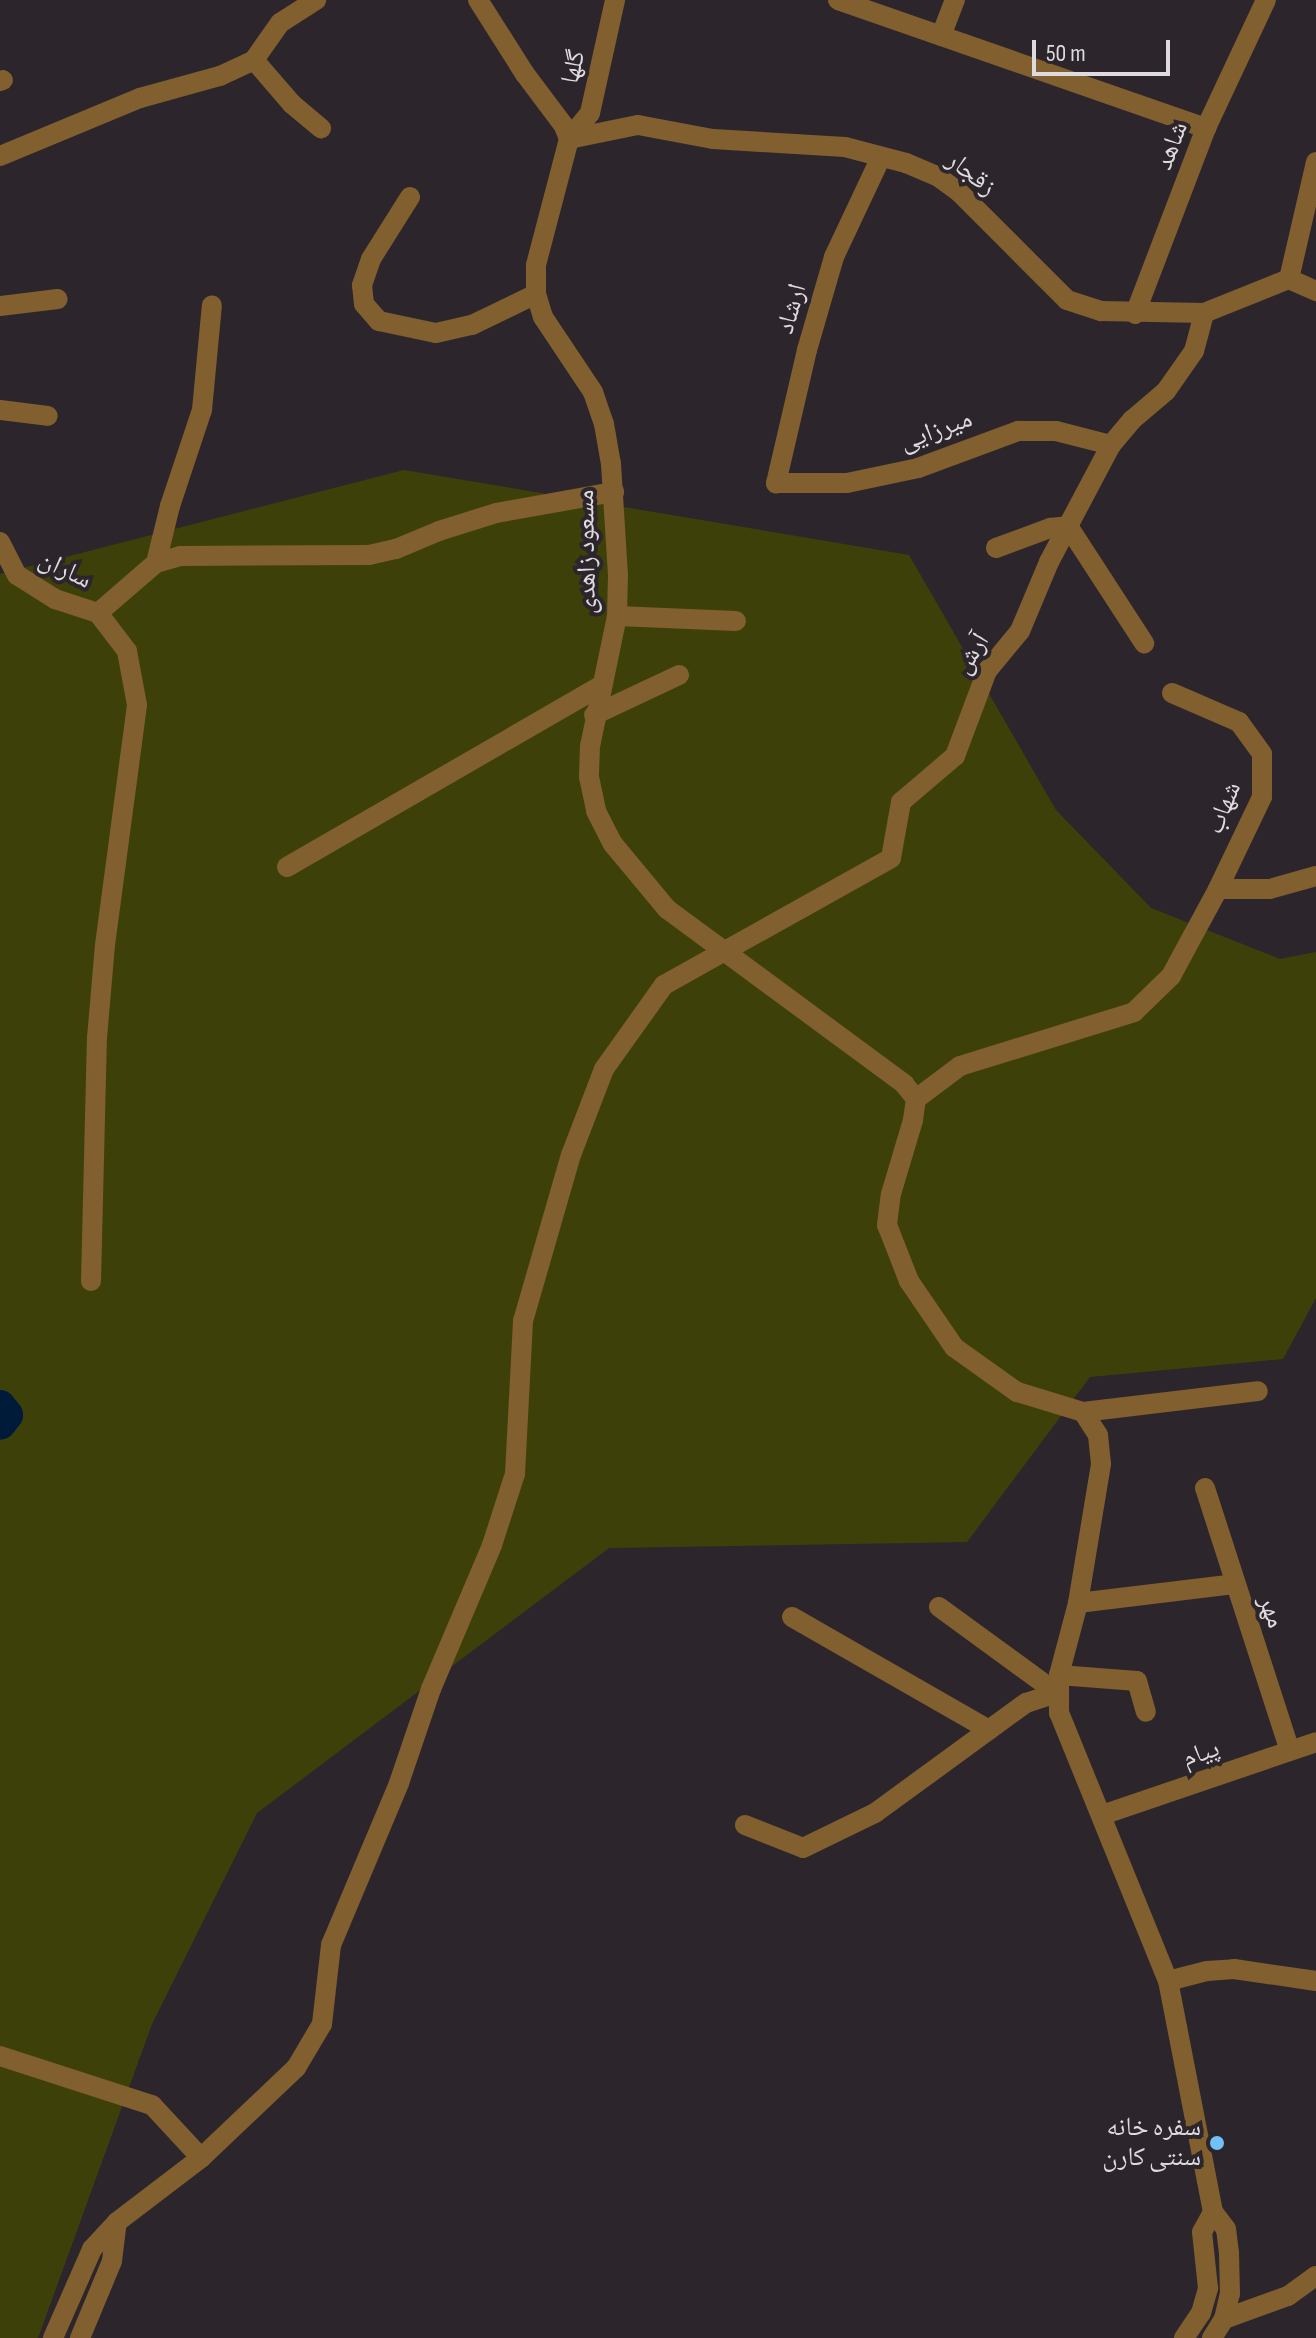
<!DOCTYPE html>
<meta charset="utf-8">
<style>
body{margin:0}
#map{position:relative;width:1316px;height:2338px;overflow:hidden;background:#2c262c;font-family:"Sofia Sans Condensed","Noto Naskh Arabic",sans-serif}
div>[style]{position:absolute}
.green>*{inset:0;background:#3d4109}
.river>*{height:32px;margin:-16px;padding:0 16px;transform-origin:16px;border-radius:16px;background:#001a39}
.minor>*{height:20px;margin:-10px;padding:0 10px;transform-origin:10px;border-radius:10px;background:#815f2e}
.dots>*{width:22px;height:22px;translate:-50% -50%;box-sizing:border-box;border:4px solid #2c262c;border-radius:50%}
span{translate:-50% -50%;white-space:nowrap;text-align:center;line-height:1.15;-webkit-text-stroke:8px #2c262c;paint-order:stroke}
.street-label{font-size:26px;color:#dedbde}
.poi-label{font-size:26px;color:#dedbde}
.right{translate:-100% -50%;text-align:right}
.scale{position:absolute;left:1032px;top:40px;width:138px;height:36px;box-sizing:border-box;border:4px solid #dedbde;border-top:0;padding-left:10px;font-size:24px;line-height:28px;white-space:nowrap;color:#dedbde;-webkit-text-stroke:6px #2c262c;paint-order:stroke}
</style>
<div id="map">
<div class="green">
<div style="clip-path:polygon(404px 470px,909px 555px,1056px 810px,1151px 908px,1280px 959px,1316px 952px,1316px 1298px,1283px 1359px,1090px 1377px,967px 1542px,609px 1548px,257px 1813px,152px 2024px,38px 2338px,0 2338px,0 574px)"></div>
</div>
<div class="river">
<div style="left:0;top:1406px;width:11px;rotate:52deg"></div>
<div style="left:7px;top:1415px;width:11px;rotate:128deg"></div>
</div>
<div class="minor">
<div style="left:478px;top:0;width:88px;rotate:57.6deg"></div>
<div style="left:525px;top:74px;width:65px;rotate:53.1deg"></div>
<div style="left:564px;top:126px;width:14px;rotate:69deg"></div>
<div style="left:569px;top:139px;width:130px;rotate:104.7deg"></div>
<div style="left:536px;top:265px;width:29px;rotate:90deg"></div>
<div style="left:536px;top:294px;width:24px;rotate:73deg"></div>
<div style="left:543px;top:317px;width:90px;rotate:56.3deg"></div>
<div style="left:593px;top:392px;width:34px;rotate:71deg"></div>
<div style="left:604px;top:424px;width:41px;rotate:80.1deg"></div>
<div style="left:611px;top:464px;width:111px;rotate:86.4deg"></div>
<div style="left:618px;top:575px;width:41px;rotate:91.4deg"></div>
<div style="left:617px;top:616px;width:133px;rotate:101.7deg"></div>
<div style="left:590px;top:746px;width:31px;rotate:92deg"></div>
<div style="left:589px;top:777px;width:35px;rotate:78deg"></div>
<div style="left:596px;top:811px;width:37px;rotate:63deg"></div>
<div style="left:613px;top:844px;width:85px;rotate:50.3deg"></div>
<div style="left:667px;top:909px;width:295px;rotate:36.4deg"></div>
<div style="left:904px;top:1084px;width:19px;rotate:51deg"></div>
<div style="left:838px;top:0;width:390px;rotate:19.2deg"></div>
<div style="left:941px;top:36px;width:39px;rotate:-69deg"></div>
<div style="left:254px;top:60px;width:58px;rotate:49.2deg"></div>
<div style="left:292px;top:104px;width:38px;rotate:40deg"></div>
<div style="left:0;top:81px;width:3px;rotate:-18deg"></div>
<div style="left:569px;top:139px;width:70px;rotate:-11.5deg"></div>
<div style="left:638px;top:125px;width:76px;rotate:10.6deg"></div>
<div style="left:713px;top:139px;width:132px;rotate:3.5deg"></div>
<div style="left:845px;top:147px;width:63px;rotate:14.7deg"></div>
<div style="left:906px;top:163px;width:34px;rotate:23deg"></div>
<div style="left:937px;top:176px;width:26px;rotate:36deg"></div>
<div style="left:958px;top:191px;width:154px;rotate:45deg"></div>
<div style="left:1067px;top:300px;width:36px;rotate:18deg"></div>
<div style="left:1101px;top:311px;width:103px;rotate:1.1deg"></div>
<div style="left:1204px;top:313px;width:92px;rotate:-21.8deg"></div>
<div style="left:1289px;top:279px;width:30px;rotate:24deg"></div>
<div style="left:569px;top:139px;width:33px;rotate:-51deg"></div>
<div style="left:590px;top:113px;width:116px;rotate:-77.5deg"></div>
<div style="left:0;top:156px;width:152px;rotate:-22.5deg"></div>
<div style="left:140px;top:98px;width:83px;rotate:-15.4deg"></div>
<div style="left:220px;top:76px;width:38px;rotate:-25deg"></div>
<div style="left:254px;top:60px;width:45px;rotate:-54.9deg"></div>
<div style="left:280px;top:23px;width:43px;rotate:-32.6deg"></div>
<div style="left:881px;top:157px;width:110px;rotate:115.2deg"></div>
<div style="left:834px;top:257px;width:97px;rotate:106.2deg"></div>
<div style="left:807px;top:350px;width:137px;rotate:103.1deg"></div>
<div style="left:776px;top:483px;width:71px"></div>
<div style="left:847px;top:483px;width:73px;rotate:-11.9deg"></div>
<div style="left:918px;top:468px;width:107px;rotate:-20.3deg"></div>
<div style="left:1018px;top:431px;width:38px"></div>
<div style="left:1056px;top:431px;width:57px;rotate:14.3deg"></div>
<div style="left:410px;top:197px;width:73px;rotate:122.2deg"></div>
<div style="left:371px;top:259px;width:28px;rotate:109deg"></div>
<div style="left:362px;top:285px;width:19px;rotate:84deg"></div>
<div style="left:364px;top:304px;width:23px;rotate:49deg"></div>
<div style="left:379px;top:321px;width:58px;rotate:11.9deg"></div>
<div style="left:436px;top:333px;width:37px;rotate:-13deg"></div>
<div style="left:472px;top:325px;width:71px;rotate:-25.8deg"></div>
<div style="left:1289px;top:279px;width:120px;rotate:-77deg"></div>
<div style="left:0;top:306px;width:58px;rotate:-6.9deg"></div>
<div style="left:1135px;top:314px;width:199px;rotate:-69.1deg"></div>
<div style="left:1206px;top:128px;width:141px;rotate:-64.9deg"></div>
<div style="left:0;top:410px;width:48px;rotate:7.1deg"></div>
<div style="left:0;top:542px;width:37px;rotate:63deg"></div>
<div style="left:17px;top:575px;width:45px;rotate:32.3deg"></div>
<div style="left:55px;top:599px;width:45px;rotate:18deg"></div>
<div style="left:98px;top:613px;width:77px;rotate:-40.8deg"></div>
<div style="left:156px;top:563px;width:25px;rotate:-16deg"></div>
<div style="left:180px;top:556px;width:189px;rotate:-0.3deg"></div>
<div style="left:369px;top:555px;width:28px;rotate:-13deg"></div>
<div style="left:396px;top:549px;width:47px;rotate:-22.7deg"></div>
<div style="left:439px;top:531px;width:60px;rotate:-17.5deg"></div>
<div style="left:496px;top:513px;width:120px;rotate:-10.1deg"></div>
<div style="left:996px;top:548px;width:58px;rotate:-20.3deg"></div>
<div style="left:1050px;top:528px;width:18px;rotate:-6deg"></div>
<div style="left:1068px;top:526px;width:140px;rotate:57deg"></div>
<div style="left:156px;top:563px;width:59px;rotate:-76.2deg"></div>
<div style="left:170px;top:506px;width:101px;rotate:-71.6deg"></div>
<div style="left:202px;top:410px;width:105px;rotate:-84.6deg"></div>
<div style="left:617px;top:616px;width:119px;rotate:2.4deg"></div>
<div style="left:1172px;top:693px;width:73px;rotate:23.4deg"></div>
<div style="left:1239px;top:722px;width:39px;rotate:54deg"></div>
<div style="left:1262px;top:754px;width:43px;rotate:90deg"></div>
<div style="left:1262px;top:797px;width:102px;rotate:115.6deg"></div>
<div style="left:1218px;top:889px;width:52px"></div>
<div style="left:1270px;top:889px;width:48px;rotate:-15.8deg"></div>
<div style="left:594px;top:715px;width:94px;rotate:-25.2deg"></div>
<div style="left:287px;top:867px;width:362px;rotate:-30deg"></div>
<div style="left:91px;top:1281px;width:243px;rotate:-88.6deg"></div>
<div style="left:97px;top:1038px;width:93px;rotate:-85.1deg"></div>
<div style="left:105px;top:945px;width:242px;rotate:-82.4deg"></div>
<div style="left:137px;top:705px;width:55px;rotate:-100.5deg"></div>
<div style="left:127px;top:651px;width:48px;rotate:-127.3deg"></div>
<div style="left:1083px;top:1412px;width:176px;rotate:-6.8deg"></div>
<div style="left:1205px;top:1488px;width:276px;rotate:72.1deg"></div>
<div style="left:1078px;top:1603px;width:157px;rotate:-6.9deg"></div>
<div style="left:939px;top:1607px;width:146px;rotate:36.1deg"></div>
<div style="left:792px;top:1617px;width:227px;rotate:29.8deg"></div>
<div style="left:1059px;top:1675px;width:78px;rotate:4.4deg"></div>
<div style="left:1137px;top:1681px;width:32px;rotate:74deg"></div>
<div style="left:1102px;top:1815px;width:226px;rotate:-18.8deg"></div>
<div style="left:745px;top:1825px;width:62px;rotate:21.6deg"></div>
<div style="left:803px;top:1848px;width:80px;rotate:-25.9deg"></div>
<div style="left:875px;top:1813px;width:187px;rotate:-36.1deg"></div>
<div style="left:1026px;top:1703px;width:33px;rotate:-18deg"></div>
<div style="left:1168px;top:1981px;width:40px;rotate:-14.4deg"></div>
<div style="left:1207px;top:1971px;width:27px;rotate:-4deg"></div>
<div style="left:1234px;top:1969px;width:83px;rotate:8.3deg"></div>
<div style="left:0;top:2056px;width:160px;rotate:17.9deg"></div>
<div style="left:152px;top:2105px;width:72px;rotate:47.2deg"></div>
<div style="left:1224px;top:2319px;width:68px;rotate:-19.8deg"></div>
<div style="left:1288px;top:2296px;width:34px;rotate:-36deg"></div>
<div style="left:53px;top:2338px;width:97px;rotate:-66.3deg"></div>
<div style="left:92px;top:2249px;width:37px;rotate:-47deg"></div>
<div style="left:117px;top:2222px;width:106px;rotate:-37.3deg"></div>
<div style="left:201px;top:2158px;width:131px;rotate:-43.5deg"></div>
<div style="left:296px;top:2068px;width:51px;rotate:-59.4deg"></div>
<div style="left:322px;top:2024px;width:80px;rotate:-83.5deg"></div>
<div style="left:331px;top:1945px;width:176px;rotate:-67.2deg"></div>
<div style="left:399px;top:1783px;width:99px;rotate:-71.2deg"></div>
<div style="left:431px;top:1689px;width:156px;rotate:-67deg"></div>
<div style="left:492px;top:1545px;width:75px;rotate:-72.1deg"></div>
<div style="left:515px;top:1474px;width:153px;rotate:-87deg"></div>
<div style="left:523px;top:1321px;width:173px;rotate:-73.9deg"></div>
<div style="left:571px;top:1155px;width:92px;rotate:-69deg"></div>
<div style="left:604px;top:1069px;width:103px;rotate:-54.5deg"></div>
<div style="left:664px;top:985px;width:260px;rotate:-29.2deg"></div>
<div style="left:891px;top:858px;width:57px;rotate:-79.9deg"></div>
<div style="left:901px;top:802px;width:71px;rotate:-40.4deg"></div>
<div style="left:955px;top:756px;width:91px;rotate:-69.4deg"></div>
<div style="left:987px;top:671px;width:52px;rotate:-50.5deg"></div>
<div style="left:1020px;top:631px;width:75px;rotate:-67.2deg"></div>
<div style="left:1049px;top:562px;width:132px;rotate:-62.1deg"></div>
<div style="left:1111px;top:445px;width:33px;rotate:-50deg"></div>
<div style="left:1132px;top:420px;width:45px;rotate:-40.5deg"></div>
<div style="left:1166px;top:391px;width:49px;rotate:-55deg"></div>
<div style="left:1194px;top:351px;width:39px;rotate:-75deg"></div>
<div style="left:80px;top:2338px;width:83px;rotate:-67.4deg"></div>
<div style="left:112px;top:2261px;width:39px;rotate:-83deg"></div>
<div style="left:1184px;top:2338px;width:30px;rotate:-56deg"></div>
<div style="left:1201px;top:2313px;width:26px;rotate:-74deg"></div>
<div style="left:1208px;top:2288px;width:56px;rotate:-96.1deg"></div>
<div style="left:1202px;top:2232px;width:23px;rotate:-61deg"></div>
<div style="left:1212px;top:2338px;width:22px;rotate:-58deg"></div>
<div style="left:1224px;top:2319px;width:26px;rotate:-77deg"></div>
<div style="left:1230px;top:2294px;width:41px;rotate:-91.4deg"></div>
<div style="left:1229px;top:2253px;width:24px;rotate:-97deg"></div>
<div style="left:1226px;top:2229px;width:21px;rotate:-127deg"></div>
<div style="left:1213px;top:2212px;width:235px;rotate:-101deg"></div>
<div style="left:1168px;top:1981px;width:289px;rotate:-112.1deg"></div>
<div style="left:1059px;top:1713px;width:38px;rotate:-90deg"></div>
<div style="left:1059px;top:1675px;width:74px;rotate:-75.2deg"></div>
<div style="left:1078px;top:1603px;width:141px;rotate:-80.6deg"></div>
<div style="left:1101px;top:1464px;width:29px;rotate:-96deg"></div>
<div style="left:1098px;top:1435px;width:27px;rotate:-123deg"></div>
<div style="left:1083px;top:1412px;width:69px;rotate:-163.1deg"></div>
<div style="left:1017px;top:1392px;width:77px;rotate:-144.5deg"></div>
<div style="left:954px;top:1347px;width:80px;rotate:-124.3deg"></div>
<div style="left:909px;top:1281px;width:60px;rotate:-111.4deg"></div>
<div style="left:887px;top:1225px;width:31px;rotate:-83deg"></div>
<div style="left:891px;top:1194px;width:77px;rotate:-73.4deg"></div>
<div style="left:913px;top:1120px;width:21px;rotate:-82deg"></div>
<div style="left:916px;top:1099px;width:55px;rotate:-36.9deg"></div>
<div style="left:960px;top:1066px;width:182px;rotate:-17.2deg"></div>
<div style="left:1134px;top:1012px;width:52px;rotate:-44.2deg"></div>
<div style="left:1171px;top:976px;width:99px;rotate:-61.6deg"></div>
</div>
<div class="dots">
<div style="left:1217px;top:2143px;background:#71c1f5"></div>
</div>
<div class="street-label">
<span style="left:574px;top:67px;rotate:-77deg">گلها</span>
<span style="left:1172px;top:146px;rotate:-69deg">شاهد</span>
<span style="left:971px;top:174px;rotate:38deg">زقجار</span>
<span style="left:792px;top:309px;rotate:-74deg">ارشاد</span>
<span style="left:936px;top:431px;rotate:-20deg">میرزایی</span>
<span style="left:587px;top:552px;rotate:-91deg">مسعود زاهدی</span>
<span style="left:65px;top:570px;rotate:26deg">ساران</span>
<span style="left:972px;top:654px;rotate:-58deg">آرش</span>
<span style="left:1224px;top:808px;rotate:-68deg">شهاب</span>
<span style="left:1271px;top:1612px;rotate:71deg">مهر</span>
<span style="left:1201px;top:1754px;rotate:-19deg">پیام</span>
</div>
<div class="poi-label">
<span class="right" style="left:1201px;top:2143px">سفره خانه<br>سنتی کارن</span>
</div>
<div class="scale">50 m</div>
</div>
